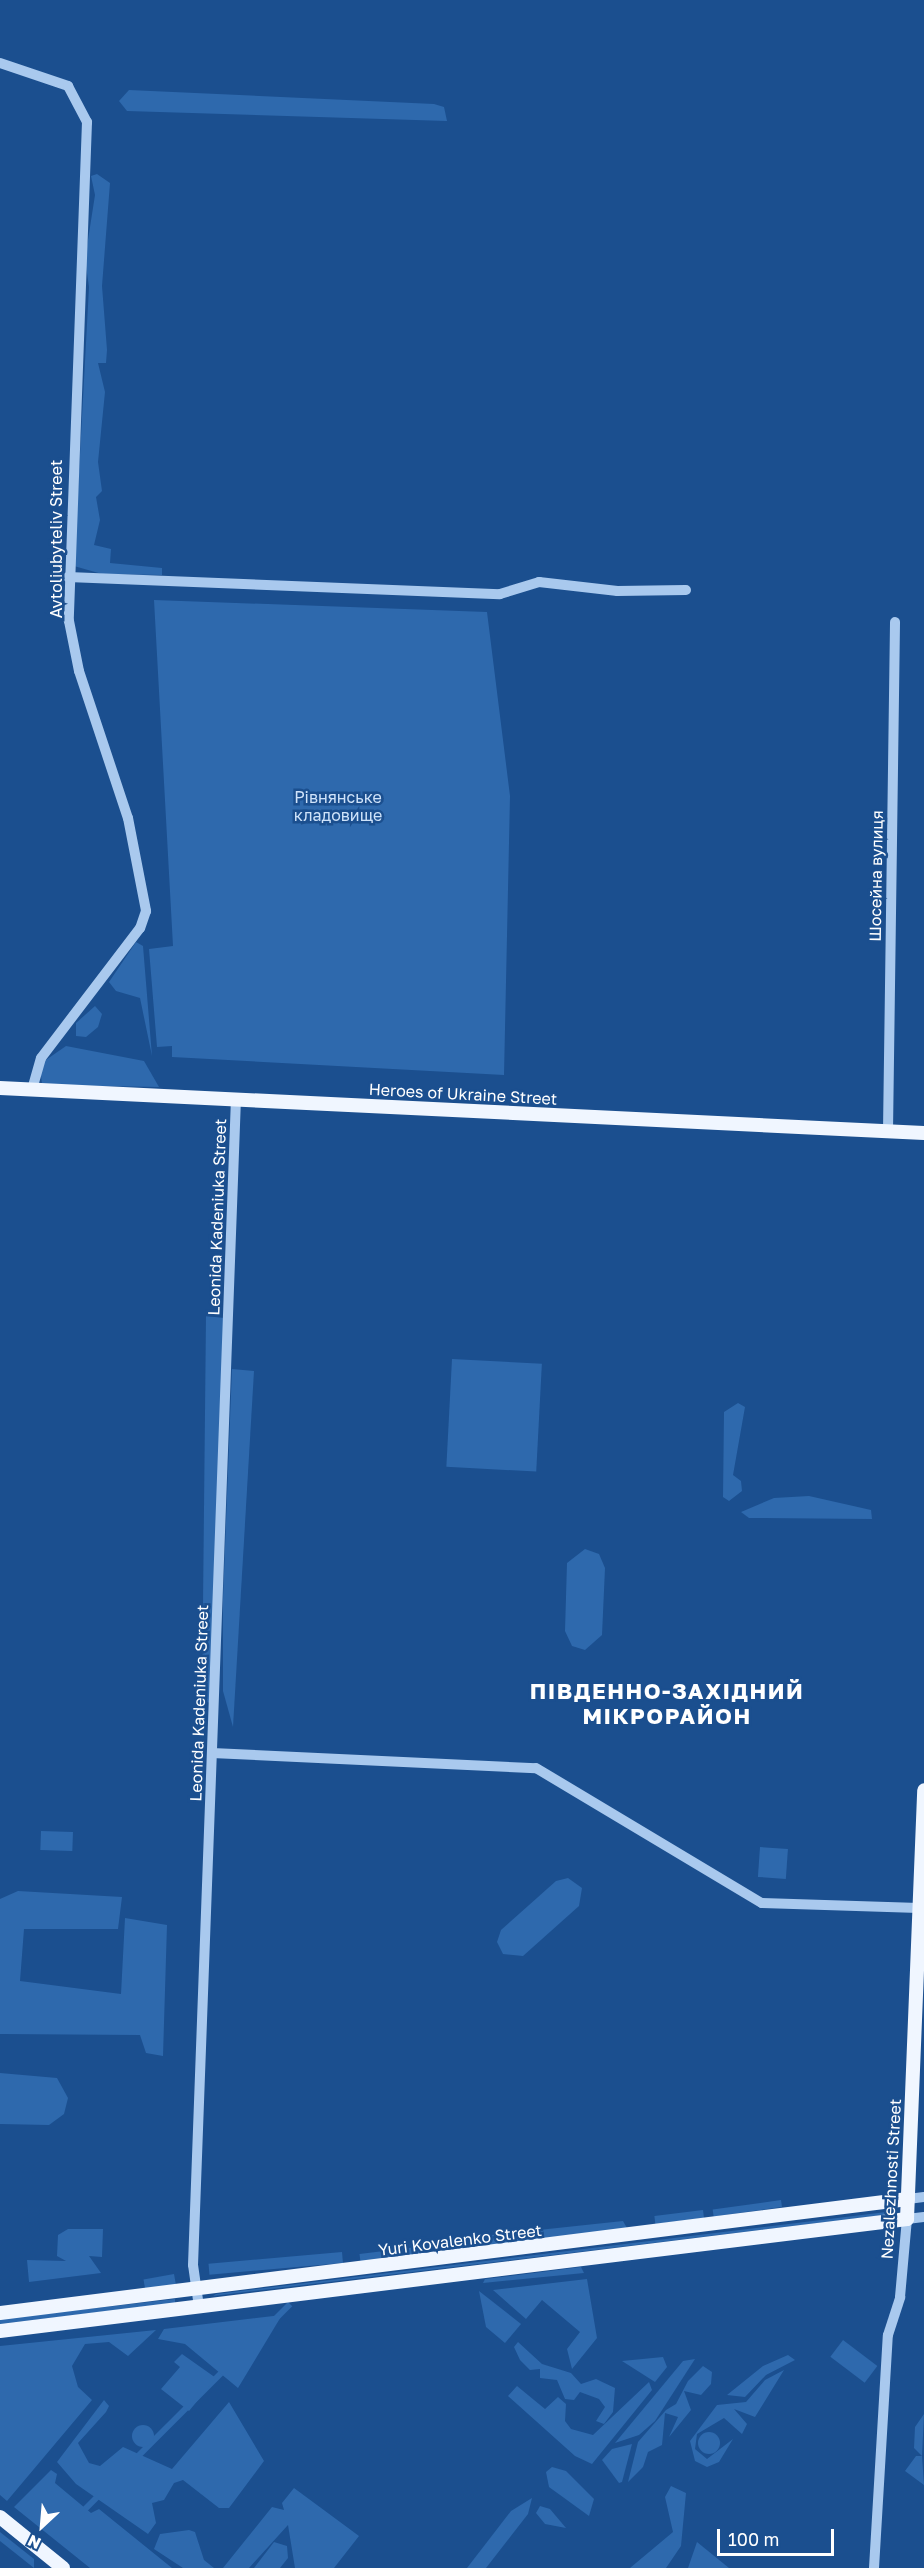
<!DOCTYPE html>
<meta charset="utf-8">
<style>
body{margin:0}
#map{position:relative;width:924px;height:2568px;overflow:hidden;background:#1b4f8f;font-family:"Golos Text",sans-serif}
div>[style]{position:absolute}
.green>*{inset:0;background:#2e69ad;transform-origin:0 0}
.round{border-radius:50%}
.minor>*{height:10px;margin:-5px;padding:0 5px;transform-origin:5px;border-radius:5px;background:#a9c9ee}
.major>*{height:14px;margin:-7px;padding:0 7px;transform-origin:7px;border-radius:7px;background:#f0f6ff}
span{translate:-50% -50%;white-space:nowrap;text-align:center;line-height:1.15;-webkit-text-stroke:5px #1b4f8f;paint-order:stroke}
.street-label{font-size:16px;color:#fff}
.park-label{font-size:16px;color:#cfe3fa}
.district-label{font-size:22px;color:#fff;font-weight:700;letter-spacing:1.5px}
.north{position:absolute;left:12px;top:2496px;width:60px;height:60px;-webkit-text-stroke:4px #1b4f8f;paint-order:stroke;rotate:206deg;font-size:16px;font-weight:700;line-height:24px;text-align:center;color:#fff}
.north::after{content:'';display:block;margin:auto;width:21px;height:27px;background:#fff;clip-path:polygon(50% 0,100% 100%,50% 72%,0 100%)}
.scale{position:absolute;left:717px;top:2529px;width:117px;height:27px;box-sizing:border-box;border:3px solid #fff;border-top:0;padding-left:8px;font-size:18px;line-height:21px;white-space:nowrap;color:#fff;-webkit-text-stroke:4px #1b4f8f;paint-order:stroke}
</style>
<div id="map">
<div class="green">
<div style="clip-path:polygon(129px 90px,434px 104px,444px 107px,447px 121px,127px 111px,119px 101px)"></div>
<div style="clip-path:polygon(97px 174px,110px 183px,102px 286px,107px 350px,106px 363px,98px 363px,105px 392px,98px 462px,102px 491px,96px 497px,100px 520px,94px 545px,111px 549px,110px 563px,162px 568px,162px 575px,102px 574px,74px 566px,89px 287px,85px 259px,95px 195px,91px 176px)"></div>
<div style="clip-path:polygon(154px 600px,487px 612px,510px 796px,504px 1075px,172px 1057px,172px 1046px,157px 1047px,149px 949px,173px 946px)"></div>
<div style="clip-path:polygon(136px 942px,143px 946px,152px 1056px,140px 998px,116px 991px,109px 982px)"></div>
<div style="clip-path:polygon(95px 1006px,102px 1014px,98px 1027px,86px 1037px,76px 1036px,76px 1023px)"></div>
<div style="clip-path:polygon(66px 1046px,144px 1061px,159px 1087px,42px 1085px,40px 1064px)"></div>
<div style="clip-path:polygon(206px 1316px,224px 1318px,211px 1703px,202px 1701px)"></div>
<div style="left:452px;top:1359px;width:90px;height:108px;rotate:3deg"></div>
<div style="clip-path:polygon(232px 1369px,254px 1371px,233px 1727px,223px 1691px,223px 1599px)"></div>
<div style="clip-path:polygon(738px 1403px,745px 1407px,733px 1475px,741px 1481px,742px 1491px,729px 1501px,723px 1497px,724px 1412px)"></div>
<div style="clip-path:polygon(809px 1496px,871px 1510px,872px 1519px,749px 1518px,741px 1512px,774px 1498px)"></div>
<div style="clip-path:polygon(585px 1549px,599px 1554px,605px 1568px,602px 1635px,585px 1650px,572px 1646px,565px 1631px,567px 1563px)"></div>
<div style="left:41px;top:1831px;width:32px;height:19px;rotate:2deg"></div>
<div style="left:760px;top:1847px;width:28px;height:30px;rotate:4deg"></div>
<div style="clip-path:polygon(568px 1878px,582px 1888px,579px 1906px,523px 1956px,503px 1954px,497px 1942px,501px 1930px,556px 1881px)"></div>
<div style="clip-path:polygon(18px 1891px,122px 1897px,118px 1929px,24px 1929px,20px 1981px,121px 1994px,125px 1918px,167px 1925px,163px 2056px,146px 2053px,140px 2035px,0 2034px,0 1899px)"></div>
<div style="clip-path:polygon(0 2073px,57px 2078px,68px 2098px,64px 2114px,49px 2125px,0 2124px)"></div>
<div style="left:781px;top:2200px;width:7px;height:69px;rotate:82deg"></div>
<div style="left:703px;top:2210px;width:8px;height:49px;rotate:83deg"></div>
<div style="clip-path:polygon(886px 2212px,884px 2215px,213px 2296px,216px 2294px)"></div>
<div style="clip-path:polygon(623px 2221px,627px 2228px,457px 2249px,455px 2239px)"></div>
<div style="clip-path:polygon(68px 2229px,103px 2229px,102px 2257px,89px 2256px,101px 2273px,29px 2282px,27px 2260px,66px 2261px,57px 2256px,58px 2235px)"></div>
<div style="left:425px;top:2246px;width:8px;height:66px;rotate:83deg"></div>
<div style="left:342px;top:2252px;width:11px;height:134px;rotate:85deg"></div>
<div style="clip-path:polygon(581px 2267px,584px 2273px,483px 2283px,485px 2279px)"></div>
<div style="left:174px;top:2274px;width:11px;height:31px;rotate:80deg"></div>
<div style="clip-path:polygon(587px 2279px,597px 2338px,572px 2369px,567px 2349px,580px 2332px,542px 2300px,526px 2319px,493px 2290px)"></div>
<div style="clip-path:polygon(479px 2291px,521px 2324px,505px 2343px,486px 2327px)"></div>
<div style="clip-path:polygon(175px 2299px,175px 2303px,0 2324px,0 2319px)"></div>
<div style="left:288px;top:2302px;width:6px;height:290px;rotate:45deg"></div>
<div style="clip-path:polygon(282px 2315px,238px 2388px,185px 2344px,158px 2339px,164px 2329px)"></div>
<div style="clip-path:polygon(156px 2330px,128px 2356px,109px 2342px,85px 2344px,72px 2366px,78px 2387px,92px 2400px,7px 2501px,0 2495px,0 2346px)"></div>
<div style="left:843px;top:2340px;width:43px;height:21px;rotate:37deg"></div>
<div style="clip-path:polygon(518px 2342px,542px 2364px,571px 2373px,581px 2384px,596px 2379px,615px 2388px,613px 2412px,604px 2424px,596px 2421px,605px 2407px,599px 2399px,580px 2392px,574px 2400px,565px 2399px,557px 2380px,540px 2378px,540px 2369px,530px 2370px,520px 2360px,514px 2347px)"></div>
<div style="clip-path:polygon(182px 2354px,216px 2378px,189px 2411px,161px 2389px,180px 2367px,174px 2362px)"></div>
<div style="clip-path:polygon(788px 2355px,795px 2360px,766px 2375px,745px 2397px,727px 2395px,763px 2366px)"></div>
<div style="clip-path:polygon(663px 2357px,667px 2367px,655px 2382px,622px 2361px)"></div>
<div style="clip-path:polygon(695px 2359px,655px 2421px,639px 2435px,615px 2443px,683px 2361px)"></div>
<div style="clip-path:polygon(703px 2366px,712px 2372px,711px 2384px,701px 2395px,684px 2391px,691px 2410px,669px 2437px,678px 2417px,665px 2413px,662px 2445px,648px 2452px,643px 2467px,628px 2482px,638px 2442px,666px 2410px,676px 2404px,688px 2381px)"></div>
<div style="clip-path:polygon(784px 2370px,755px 2417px,734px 2409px,747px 2424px,742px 2434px,724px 2418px,697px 2434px,695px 2449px,707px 2459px,733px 2439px,719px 2462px,707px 2467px,695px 2461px,690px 2441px,717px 2405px,746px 2402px,765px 2380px)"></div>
<div style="clip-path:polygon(649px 2382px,652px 2390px,592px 2464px,575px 2456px,508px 2396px,517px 2386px,545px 2409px,558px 2397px,566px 2404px,565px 2421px,571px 2429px,593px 2435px)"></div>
<div style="clip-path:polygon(104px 2400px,109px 2406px,106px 2412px,78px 2443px,89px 2463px,100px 2466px,123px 2447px,172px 2469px,229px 2402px,264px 2461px,229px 2508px,219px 2508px,183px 2480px,174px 2483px,164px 2500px,152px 2503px,156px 2523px,148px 2534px,76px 2484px,57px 2462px)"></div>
<div style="clip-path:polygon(924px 2414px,922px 2456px,924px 2485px,905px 2471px,916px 2456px,922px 2456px,914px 2448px,915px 2427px)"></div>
<div class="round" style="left:132px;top:2425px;width:22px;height:22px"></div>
<div class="round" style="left:698px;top:2432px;width:22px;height:22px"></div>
<div style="clip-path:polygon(632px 2444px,622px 2482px,619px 2483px,602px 2460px,612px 2449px)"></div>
<div style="clip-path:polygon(552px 2467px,566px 2471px,594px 2499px,589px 2516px,549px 2487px,546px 2472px)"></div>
<div style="clip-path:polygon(51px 2470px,57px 2474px,55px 2483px,91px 2513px,99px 2509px,172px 2568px,90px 2568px,14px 2507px)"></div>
<div style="clip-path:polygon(671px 2486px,686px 2493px,681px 2546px,666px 2568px,630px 2568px,673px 2532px,665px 2497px)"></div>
<div style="clip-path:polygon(294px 2488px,359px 2536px,334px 2568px,295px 2568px,288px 2525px,249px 2568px,223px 2568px,272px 2507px,284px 2510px,282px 2503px)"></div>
<div style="clip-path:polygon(532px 2498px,528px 2514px,486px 2568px,467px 2568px,511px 2511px)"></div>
<div style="clip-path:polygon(540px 2506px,550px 2509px,566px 2528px,545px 2524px,536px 2513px)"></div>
<div style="clip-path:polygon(189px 2530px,195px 2532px,204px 2560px,214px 2568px,183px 2568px,154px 2549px,160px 2534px)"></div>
<div style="clip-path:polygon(0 2532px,34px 2559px,34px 2568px,0 2541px)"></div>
<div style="clip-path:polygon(274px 2542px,287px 2546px,288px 2558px,280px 2568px,254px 2568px)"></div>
<div style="clip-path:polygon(697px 2542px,729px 2568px,688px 2568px)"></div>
</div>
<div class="minor">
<div style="left:0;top:63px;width:72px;rotate:18.7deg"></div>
<div style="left:68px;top:86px;width:41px;rotate:62.2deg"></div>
<div style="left:87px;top:122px;width:499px;rotate:92.1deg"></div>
<div style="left:69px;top:621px;width:51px;rotate:78.7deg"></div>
<div style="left:79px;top:671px;width:155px;rotate:71.6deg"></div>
<div style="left:128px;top:818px;width:95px;rotate:79deg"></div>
<div style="left:146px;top:911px;width:18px;rotate:109deg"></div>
<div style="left:140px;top:928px;width:163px;rotate:127.3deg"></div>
<div style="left:41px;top:1058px;width:32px;rotate:106deg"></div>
<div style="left:68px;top:577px;width:432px;rotate:2.3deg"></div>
<div style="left:500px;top:594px;width:41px;rotate:-17.1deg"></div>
<div style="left:539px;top:582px;width:79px;rotate:6.6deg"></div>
<div style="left:617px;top:591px;width:69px;rotate:-0.8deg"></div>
<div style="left:888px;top:1131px;width:509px;rotate:-89.21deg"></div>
<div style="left:212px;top:1753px;width:324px;rotate:2.7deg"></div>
<div style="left:536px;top:1768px;width:263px;rotate:30.9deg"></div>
<div style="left:762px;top:1903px;width:157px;rotate:1.8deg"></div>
<div style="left:908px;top:2199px;width:16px;rotate:-7deg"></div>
<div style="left:199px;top:2307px;width:42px;rotate:-98.1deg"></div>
<div style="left:193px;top:2265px;width:1167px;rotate:-87.89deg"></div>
<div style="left:874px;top:2568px;width:233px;rotate:-86.6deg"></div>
<div style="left:888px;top:2335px;width:40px;rotate:-72deg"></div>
<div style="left:900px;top:2297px;width:78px;rotate:-84.9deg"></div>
<div style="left:907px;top:2219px;width:17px;rotate:-7deg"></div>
</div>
<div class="major">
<div style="left:0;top:1088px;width:925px;rotate:2.79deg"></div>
<div style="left:0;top:2313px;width:915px;rotate:-7.16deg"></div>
<div style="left:0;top:2331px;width:914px;rotate:-7.04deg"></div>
<div style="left:907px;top:2219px;width:429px;rotate:-87.7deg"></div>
<div style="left:0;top:2517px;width:81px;rotate:39deg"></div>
</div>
<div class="street-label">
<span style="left:56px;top:539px;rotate:-90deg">Avtoliubyteliv Street</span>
<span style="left:876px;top:876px;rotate:-89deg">Шосейна вулиця</span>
<span style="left:463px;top:1094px;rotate:3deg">Heroes of Ukraine Street</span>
<span style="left:217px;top:1217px;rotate:-88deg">Leonida Kadeniuka Street</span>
<span style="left:199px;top:1703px;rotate:-88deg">Leonida Kadeniuka Street</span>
<span style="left:891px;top:2179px;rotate:-87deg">Nezalezhnosti Street</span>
<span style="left:460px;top:2240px;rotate:-7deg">Yuri Kovalenko Street</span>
</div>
<div class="park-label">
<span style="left:338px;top:806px">Рівнянське<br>кладовище</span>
</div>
<div class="district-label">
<span style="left:667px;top:1703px">ПІВДЕННО-ЗАХІДНИЙ<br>МІКРОРАЙОН</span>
</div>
<div class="north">N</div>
<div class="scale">100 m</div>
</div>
